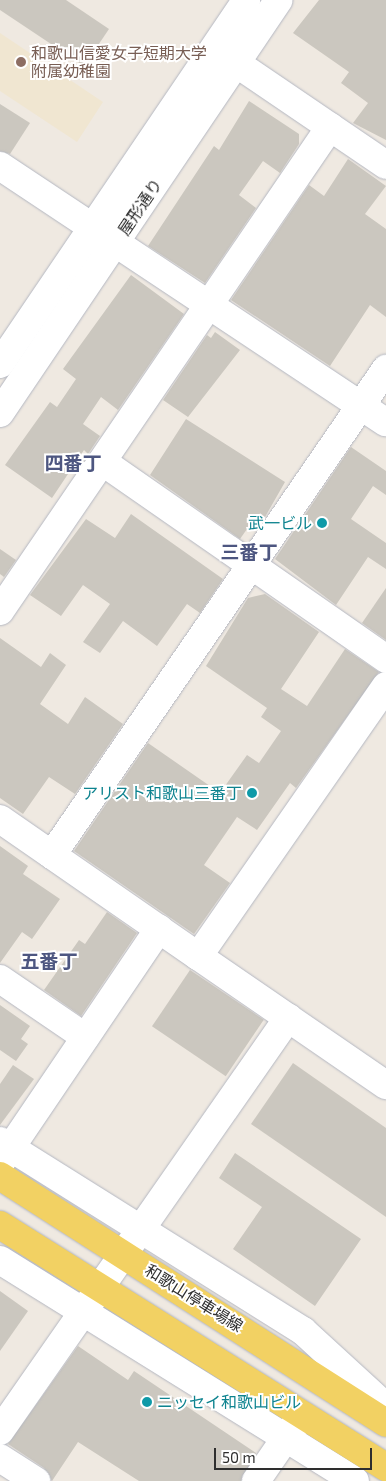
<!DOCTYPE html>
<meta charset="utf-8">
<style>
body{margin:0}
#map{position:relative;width:386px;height:1481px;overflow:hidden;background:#efe9e1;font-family:"Exo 2","Noto Sans JP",sans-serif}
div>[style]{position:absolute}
.education>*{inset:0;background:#f0e6d1}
.building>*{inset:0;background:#cbc7bf;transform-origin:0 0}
.roads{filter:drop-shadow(0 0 1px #b4b7c1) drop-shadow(0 0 1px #b4b7c1)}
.minor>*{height:28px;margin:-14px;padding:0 14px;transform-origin:14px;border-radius:14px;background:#fff}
.major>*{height:28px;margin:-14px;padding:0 14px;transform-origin:14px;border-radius:14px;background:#f2d163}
.dots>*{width:14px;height:14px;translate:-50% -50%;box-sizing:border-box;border:2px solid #fff;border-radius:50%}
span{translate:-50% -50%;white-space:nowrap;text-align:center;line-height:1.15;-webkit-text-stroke:4px #fff;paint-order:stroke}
.education-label{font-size:16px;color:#785e54}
.left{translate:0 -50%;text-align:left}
.street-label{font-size:16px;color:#2e2e2e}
.culture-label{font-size:16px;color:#0d838f}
.right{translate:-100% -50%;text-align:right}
.quarter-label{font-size:19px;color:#4d5680;font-weight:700}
.scale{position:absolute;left:214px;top:1448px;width:158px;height:22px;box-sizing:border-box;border:2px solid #2e2e2e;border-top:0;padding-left:6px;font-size:15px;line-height:18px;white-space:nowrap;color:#2e2e2e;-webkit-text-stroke:4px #fff;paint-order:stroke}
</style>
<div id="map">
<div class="education">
<div style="clip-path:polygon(0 33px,103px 102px,77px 142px,0 91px)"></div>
</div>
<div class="building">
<div style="clip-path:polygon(0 0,66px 0,109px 29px,84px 66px,0 10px)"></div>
<div style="clip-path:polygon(319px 0,386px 0,386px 140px,353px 123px,368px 103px,341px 83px,349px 72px,293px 33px)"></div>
<div style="clip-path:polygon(249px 101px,299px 134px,299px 144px,280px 173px,263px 161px,239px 195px,256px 208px,205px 283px,148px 246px,214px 146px,219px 150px)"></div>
<div style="clip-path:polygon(0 104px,30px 123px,10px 154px,0 151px)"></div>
<div style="clip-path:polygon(348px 159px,386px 186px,365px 214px,386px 229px,386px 317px,370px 305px,330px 366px,231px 300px,309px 185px,324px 196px)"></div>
<div style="clip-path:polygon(131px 275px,184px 314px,118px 410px,101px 397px,83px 424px,100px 436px,88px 454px,84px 450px,52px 498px,5px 465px,50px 402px,57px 407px,76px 379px,63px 369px)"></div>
<div style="clip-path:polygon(215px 332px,240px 350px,188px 417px,163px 400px,207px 335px,211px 338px)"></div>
<div style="clip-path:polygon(186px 419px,285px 482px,261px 524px,254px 519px,240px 539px,150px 475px)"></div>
<div style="clip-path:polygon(351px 447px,386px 471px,386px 495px,373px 486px,351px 519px,386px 543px,386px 569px,368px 557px,336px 605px,275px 559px)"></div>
<div style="clip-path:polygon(131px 514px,223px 579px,200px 613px,187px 604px,157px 646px,123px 621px,100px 653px,83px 642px,110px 604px,83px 585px,61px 616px,30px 595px,86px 519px,115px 538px)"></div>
<div style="clip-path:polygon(0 549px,16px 560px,4px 577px,0 574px)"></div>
<div style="clip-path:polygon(386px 588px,386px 640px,362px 623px)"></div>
<div style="clip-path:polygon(265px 594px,319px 632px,281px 689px,307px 706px,345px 649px,379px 672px,296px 788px,290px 783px,257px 830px,237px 817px,204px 865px,230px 883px,194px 934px,74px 851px,148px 743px,220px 793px,247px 755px,259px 763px,281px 731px,261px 717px,267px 708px,206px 666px,248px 598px)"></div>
<div style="clip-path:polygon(0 638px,41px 667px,50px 653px,66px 665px,40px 704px,68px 724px,85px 697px,123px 724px,75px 794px,49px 777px,23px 814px,0 798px)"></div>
<div style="clip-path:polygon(0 846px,28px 866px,23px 874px,60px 899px,32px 939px,22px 932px,0 963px)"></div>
<div style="clip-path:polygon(107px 912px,137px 933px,81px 1016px,44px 990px,79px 940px,85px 944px)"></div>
<div style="left:190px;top:970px;width:89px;height:68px;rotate:34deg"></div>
<div style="clip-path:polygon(0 1005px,30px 1026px,21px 1039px,28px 1044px,16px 1061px,0 1050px)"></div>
<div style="clip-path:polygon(293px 1063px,386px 1128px,386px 1217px,251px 1124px)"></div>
<div style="clip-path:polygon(13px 1065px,34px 1079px,0 1125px,0 1084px)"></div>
<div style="clip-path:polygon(235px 1153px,361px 1239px,315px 1306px,233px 1249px,262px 1207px,219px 1178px)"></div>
<div style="clip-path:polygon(0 1291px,28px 1311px,0 1351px)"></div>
<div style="clip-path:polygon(78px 1346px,128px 1380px,134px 1371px,256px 1453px,241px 1481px,139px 1481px,78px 1442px,52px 1481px,44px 1468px,8px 1444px)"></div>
</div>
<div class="roads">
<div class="minor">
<div style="left:236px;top:63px;width:181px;rotate:34.2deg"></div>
<div style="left:0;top:166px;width:463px;rotate:33.6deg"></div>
<div style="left:0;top:364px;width:439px;rotate:-55.9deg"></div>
<div style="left:0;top:413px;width:498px;rotate:-56deg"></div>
<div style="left:103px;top:462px;width:345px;rotate:34.8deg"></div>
<div style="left:0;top:611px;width:586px;rotate:-55.71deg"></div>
<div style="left:386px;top:686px;width:329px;rotate:124.8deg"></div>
<div style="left:198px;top:956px;width:228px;rotate:34.5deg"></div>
<div style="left:0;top:819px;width:241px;rotate:34.7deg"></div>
<div style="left:52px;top:855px;width:590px;rotate:-55.5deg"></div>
<div style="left:0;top:979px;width:103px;rotate:34.3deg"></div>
<div style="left:0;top:1141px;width:358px;rotate:32.1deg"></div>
<div style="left:303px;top:1331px;width:113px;rotate:42.5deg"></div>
<div style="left:1px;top:1162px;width:282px;rotate:-55.9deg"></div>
<div style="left:0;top:1260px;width:418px;rotate:31.9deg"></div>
<div style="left:0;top:1431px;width:504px;rotate:-55.11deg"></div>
<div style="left:0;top:1458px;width:43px;rotate:32.6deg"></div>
<div style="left:256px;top:1481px;width:70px;rotate:-55.4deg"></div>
</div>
<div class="major">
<div style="left:0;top:1176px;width:458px;rotate:32.6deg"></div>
<div style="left:0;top:1225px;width:456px;rotate:32.1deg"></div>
</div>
</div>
<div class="dots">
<div style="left:21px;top:62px;background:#8d6e63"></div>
<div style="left:322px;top:523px;background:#0f9aa8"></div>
<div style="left:252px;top:793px;background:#0f9aa8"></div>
<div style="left:147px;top:1402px;background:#0f9aa8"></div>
</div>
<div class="education-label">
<span class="left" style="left:31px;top:62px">和歌山信愛女子短期大学<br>附属幼稚園</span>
</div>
<div class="street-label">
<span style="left:140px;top:207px;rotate:-56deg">屋形通り</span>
<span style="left:194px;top:1298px;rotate:32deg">和歌山停車場線</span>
</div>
<div class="culture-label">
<span class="right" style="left:312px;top:523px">武一ビル</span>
<span class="right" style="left:242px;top:793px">アリスト和歌山三番丁</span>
<span class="left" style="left:157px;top:1402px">ニッセイ和歌山ビル</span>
</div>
<div class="quarter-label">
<span style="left:73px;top:463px">四番丁</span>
<span style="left:249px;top:552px">三番丁</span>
<span style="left:49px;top:961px">五番丁</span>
</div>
<div class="scale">50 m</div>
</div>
